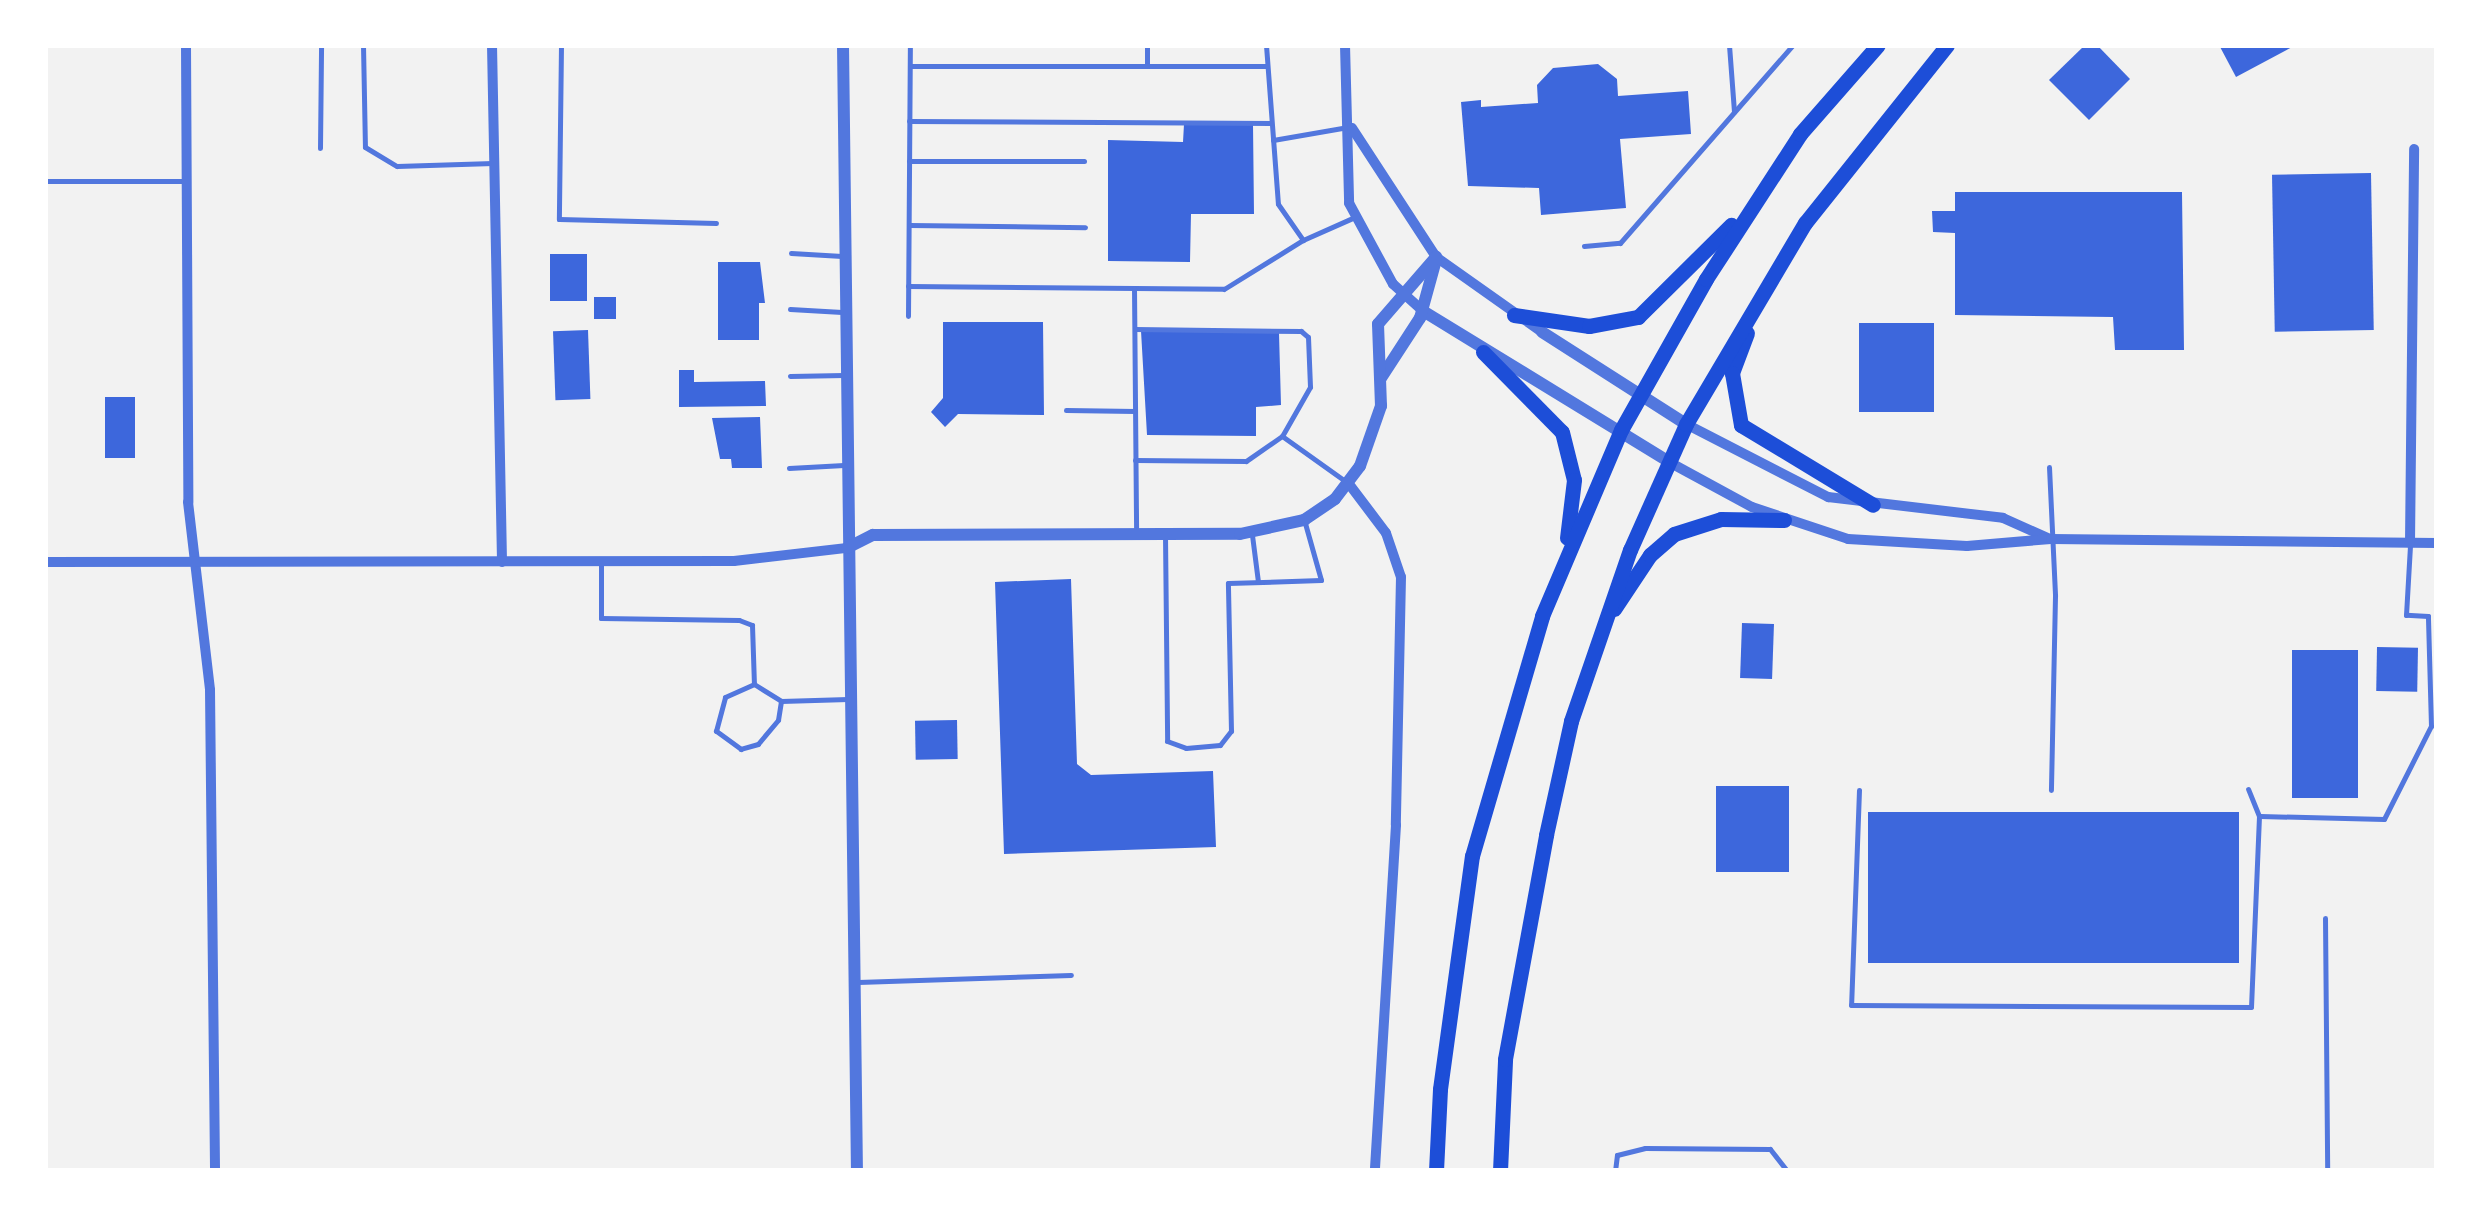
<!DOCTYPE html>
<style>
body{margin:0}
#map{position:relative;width:2482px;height:1216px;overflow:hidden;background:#f2f2f2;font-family:Roboto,sans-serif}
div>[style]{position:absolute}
.building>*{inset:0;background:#3d67dc;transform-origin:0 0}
.service>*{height:5px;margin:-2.5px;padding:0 2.5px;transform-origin:2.5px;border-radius:2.5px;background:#5277de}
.minor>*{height:10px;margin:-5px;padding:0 5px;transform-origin:5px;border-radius:5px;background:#5277de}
.tertiary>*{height:12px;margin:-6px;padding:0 6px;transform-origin:6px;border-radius:6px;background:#5277de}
.primary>*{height:15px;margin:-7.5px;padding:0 7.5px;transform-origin:7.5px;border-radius:7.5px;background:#1d4ed8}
span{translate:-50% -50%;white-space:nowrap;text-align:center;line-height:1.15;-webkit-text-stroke:9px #fff;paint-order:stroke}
.frame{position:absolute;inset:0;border:48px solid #fff;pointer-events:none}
</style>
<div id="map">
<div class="building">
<div style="clip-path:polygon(2085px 45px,2097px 45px,2130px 79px,2089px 120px,2049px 80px)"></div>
<div style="clip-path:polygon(2219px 45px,2296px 45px,2236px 77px)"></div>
<div style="clip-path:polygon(1598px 64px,1617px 79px,1618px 96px,1688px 91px,1691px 134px,1620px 139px,1626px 208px,1541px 215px,1539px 188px,1468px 186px,1461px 102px,1481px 100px,1481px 107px,1538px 103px,1537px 85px,1553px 68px)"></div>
<div style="clip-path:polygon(1184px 124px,1253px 124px,1254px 214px,1191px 214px,1190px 262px,1108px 261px,1108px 140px,1183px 142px)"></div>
<div style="left:2371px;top:173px;width:157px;height:99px;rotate:89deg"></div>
<div style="clip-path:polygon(1955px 192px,2182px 192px,2184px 350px,2115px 350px,2113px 317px,1955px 315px,1955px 233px,1933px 232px,1932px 211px,1955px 211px)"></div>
<div style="left:550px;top:254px;width:37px;height:47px"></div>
<div style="clip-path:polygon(718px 262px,760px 262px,765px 303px,759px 303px,759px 340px,718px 340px)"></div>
<div style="left:594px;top:297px;width:22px;height:22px"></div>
<div style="clip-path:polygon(943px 322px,1043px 322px,1044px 415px,958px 414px,945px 427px,931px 412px,943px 398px)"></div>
<div style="left:1859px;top:323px;width:75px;height:89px"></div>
<div style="left:588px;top:330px;width:69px;height:35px;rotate:88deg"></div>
<div style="clip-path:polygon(1141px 331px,1279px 333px,1281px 405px,1256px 407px,1256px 436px,1147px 435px)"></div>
<div style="clip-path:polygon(679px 370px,694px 370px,694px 382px,765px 381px,766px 406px,679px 407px)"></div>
<div style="left:105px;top:397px;width:30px;height:61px"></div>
<div style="clip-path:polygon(760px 417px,762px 468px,732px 468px,731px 459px,720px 459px,712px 418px)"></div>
<div style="clip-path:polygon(1071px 579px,1077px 764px,1091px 775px,1213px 771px,1216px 847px,1004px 854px,995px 582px)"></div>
<div style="left:1742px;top:623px;width:32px;height:55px;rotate:2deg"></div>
<div style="left:2377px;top:647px;width:41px;height:44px;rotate:1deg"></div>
<div style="left:2358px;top:650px;width:148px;height:66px;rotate:90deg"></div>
<div style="left:957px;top:720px;width:39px;height:42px;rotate:89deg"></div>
<div style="left:1716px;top:786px;width:73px;height:86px"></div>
<div style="left:1868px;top:812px;width:371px;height:151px"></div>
</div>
<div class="service">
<div style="left:363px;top:45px;width:102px;rotate:88.9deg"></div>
<div style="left:365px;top:147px;width:37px;rotate:31deg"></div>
<div style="left:397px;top:166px;width:96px;rotate:-1.8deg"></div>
<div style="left:561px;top:45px;width:174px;rotate:90.7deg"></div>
<div style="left:559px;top:219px;width:157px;rotate:1.5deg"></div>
<div style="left:1147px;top:45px;width:21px;rotate:90deg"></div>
<div style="left:1147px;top:66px;width:120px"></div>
<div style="left:1266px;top:45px;width:159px;rotate:85.7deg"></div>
<div style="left:1278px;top:204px;width:44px;rotate:55.2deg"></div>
<div style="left:1303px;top:240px;width:57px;rotate:-23.9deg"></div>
<div style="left:1729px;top:45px;width:67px;rotate:85.7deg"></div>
<div style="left:910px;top:66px;width:237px"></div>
<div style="left:909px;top:121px;width:362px;rotate:0.3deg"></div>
<div style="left:1273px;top:140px;width:76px;rotate:-9.8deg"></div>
<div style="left:320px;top:148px;width:103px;rotate:-89.4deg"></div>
<div style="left:909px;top:161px;width:175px"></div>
<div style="left:45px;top:181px;width:139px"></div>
<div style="left:909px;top:225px;width:176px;rotate:0.7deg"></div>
<div style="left:1584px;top:246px;width:36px;rotate:-5deg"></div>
<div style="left:1620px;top:243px;width:263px;rotate:-48.9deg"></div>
<div style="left:791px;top:253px;width:51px;rotate:3.4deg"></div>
<div style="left:908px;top:286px;width:316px;rotate:0.5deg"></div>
<div style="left:1224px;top:289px;width:93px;rotate:-31.8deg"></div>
<div style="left:1134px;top:288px;width:243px;rotate:89.5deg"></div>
<div style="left:790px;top:309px;width:52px;rotate:3.3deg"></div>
<div style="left:908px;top:316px;width:271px;rotate:-89.6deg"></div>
<div style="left:1135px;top:329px;width:166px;rotate:0.7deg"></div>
<div style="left:1301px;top:331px;width:9px;rotate:41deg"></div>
<div style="left:1308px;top:337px;width:50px;rotate:87.7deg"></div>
<div style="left:1310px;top:387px;width:56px;rotate:119.7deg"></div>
<div style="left:1282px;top:436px;width:44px;rotate:145.2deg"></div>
<div style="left:1246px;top:461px;width:111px;rotate:-179.5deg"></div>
<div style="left:790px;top:376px;width:54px;rotate:-1.1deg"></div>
<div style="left:1066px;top:410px;width:69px;rotate:0.8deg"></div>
<div style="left:1282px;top:436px;width:77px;rotate:35.5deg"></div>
<div style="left:2049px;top:467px;width:129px;rotate:87.3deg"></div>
<div style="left:2055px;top:596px;width:194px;rotate:91.2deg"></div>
<div style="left:789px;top:468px;width:55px;rotate:-3.1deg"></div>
<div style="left:1165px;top:535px;width:206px;rotate:89.4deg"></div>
<div style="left:1167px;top:741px;width:20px;rotate:20deg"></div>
<div style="left:1186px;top:748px;width:34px;rotate:-5deg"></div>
<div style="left:1220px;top:745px;width:18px;rotate:-52deg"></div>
<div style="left:1231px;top:731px;width:148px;rotate:-91.2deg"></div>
<div style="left:1228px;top:583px;width:93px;rotate:-1.8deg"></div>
<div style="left:1321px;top:580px;width:59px;rotate:-105.7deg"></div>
<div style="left:1252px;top:535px;width:47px;rotate:82.7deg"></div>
<div style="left:601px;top:562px;width:56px;rotate:90deg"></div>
<div style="left:601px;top:618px;width:138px;rotate:0.8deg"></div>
<div style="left:739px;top:620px;width:14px;rotate:21deg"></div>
<div style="left:752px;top:625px;width:59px;rotate:88.1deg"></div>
<div style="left:781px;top:701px;width:19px;rotate:99deg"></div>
<div style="left:778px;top:720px;width:31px;rotate:130deg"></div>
<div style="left:758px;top:744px;width:18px;rotate:164deg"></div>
<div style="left:741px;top:749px;width:31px;rotate:-144deg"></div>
<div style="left:716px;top:731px;width:35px;rotate:-75deg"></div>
<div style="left:725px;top:697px;width:32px;rotate:-24deg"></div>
<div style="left:754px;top:684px;width:32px;rotate:32deg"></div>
<div style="left:781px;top:701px;width:67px;rotate:-1.7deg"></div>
<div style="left:1859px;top:790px;width:215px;rotate:92.1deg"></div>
<div style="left:1851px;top:1005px;width:400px;rotate:0.3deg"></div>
<div style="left:2251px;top:1007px;width:191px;rotate:-87.6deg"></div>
<div style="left:2259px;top:816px;width:29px;rotate:-112deg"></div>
<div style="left:2260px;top:816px;width:124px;rotate:1.4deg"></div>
<div style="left:2384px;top:819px;width:104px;rotate:-63.2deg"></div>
<div style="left:2431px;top:726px;width:110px;rotate:-91.6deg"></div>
<div style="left:2428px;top:616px;width:22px;rotate:-177deg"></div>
<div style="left:2406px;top:615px;width:69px;rotate:-86.7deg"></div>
<div style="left:2325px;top:918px;width:253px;rotate:89.5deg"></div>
<div style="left:858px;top:982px;width:213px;rotate:-1.9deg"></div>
<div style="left:1615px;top:1171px;width:16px;rotate:-83deg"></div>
<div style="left:1617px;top:1155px;width:29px;rotate:-14deg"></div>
<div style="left:1645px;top:1148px;width:125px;rotate:0.5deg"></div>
<div style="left:1770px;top:1149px;width:28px;rotate:52deg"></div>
</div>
<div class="minor">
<div style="left:186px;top:45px;width:457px;rotate:89.7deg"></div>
<div style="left:188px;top:502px;width:189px;rotate:83.3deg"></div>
<div style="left:210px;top:690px;width:481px;rotate:89.4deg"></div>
<div style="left:492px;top:45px;width:517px;rotate:88.89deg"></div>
<div style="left:1345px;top:45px;width:158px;rotate:88.5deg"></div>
<div style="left:1349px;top:203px;width:92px;rotate:61.5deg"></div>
<div style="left:1393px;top:284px;width:40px;rotate:42deg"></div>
<div style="left:1352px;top:128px;width:154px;rotate:56.9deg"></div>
<div style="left:1436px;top:257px;width:130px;rotate:35.3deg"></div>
<div style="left:1686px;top:424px;width:160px;rotate:27.2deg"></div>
<div style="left:1828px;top:497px;width:176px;rotate:6.8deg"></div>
<div style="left:2003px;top:518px;width:51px;rotate:24.1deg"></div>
<div style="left:1669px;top:462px;width:94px;rotate:28.5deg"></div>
<div style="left:1752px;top:507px;width:101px;rotate:18.4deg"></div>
<div style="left:1848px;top:539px;width:119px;rotate:3.4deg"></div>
<div style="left:1967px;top:546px;width:84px;rotate:-4.8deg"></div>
<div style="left:2051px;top:539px;width:386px;rotate:0.6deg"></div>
<div style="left:1349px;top:484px;width:61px;rotate:52.9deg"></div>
<div style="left:1386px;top:533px;width:46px;rotate:71.2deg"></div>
<div style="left:1401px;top:577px;width:248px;rotate:91.2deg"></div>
<div style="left:1396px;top:825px;width:347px;rotate:93.5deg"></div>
<div style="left:2410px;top:543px;width:394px;rotate:-89.4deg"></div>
<div style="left:45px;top:562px;width:689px;rotate:-0.08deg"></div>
<div style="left:734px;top:561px;width:114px;rotate:-6.6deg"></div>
</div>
<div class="tertiary">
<div style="left:843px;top:45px;width:1126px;rotate:89.29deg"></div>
<div style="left:1423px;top:311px;width:289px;rotate:31.5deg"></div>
<div style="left:1542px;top:332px;width:171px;rotate:32.6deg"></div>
<div style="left:1381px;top:378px;width:72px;rotate:-57deg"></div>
<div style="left:1420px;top:318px;width:60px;rotate:-74.6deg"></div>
<div style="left:847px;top:548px;width:29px;rotate:-27deg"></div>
<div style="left:873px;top:535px;width:367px;rotate:-0.2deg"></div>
<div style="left:1240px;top:534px;width:66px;rotate:-12.3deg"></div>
<div style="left:1304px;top:520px;width:37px;rotate:-34deg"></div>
<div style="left:1335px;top:499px;width:41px;rotate:-52.9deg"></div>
<div style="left:1360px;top:466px;width:64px;rotate:-70.7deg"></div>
<div style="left:1381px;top:406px;width:82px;rotate:-92.1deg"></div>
<div style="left:1378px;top:324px;width:89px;rotate:-49.1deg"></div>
</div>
<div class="primary">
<div style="left:1514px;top:315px;width:76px;rotate:8.3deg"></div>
<div style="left:1589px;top:326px;width:50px;rotate:-10.4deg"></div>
<div style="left:1638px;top:317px;width:131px;rotate:-44.7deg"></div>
<div style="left:1747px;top:333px;width:43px;rotate:110.6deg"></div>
<div style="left:1732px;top:373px;width:53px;rotate:80.2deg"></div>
<div style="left:1741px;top:425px;width:154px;rotate:31.2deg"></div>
<div style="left:1483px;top:352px;width:112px;rotate:45.4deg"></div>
<div style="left:1562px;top:432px;width:49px;rotate:76deg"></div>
<div style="left:1574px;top:480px;width:58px;rotate:96.9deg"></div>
<div style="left:1614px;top:609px;width:65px;rotate:-56.3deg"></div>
<div style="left:1650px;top:555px;width:32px;rotate:-41deg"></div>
<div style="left:1674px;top:534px;width:49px;rotate:-17.7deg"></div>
<div style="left:1721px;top:519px;width:63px;rotate:0.9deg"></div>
<div style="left:1436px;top:1171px;width:82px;rotate:-87.2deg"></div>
<div style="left:1440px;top:1089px;width:235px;rotate:-82.2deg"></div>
<div style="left:1472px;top:856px;width:250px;rotate:-73.7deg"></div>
<div style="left:1542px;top:616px;width:202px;rotate:-67deg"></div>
<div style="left:1621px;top:430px;width:173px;rotate:-60.6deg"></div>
<div style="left:1706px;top:279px;width:173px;rotate:-57deg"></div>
<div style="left:1800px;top:134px;width:118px;rotate:-48.8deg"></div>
<div style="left:1500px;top:1171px;width:112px;rotate:-87.4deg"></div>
<div style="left:1505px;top:1059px;width:228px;rotate:-79.6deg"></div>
<div style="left:1546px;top:835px;width:117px;rotate:-77.6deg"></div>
<div style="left:1571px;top:721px;width:181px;rotate:-71deg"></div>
<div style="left:1630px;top:550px;width:138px;rotate:-66deg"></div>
<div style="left:1686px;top:424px;width:234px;rotate:-59.4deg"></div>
<div style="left:1805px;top:223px;width:228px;rotate:-51.4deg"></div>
</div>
<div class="frame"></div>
</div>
